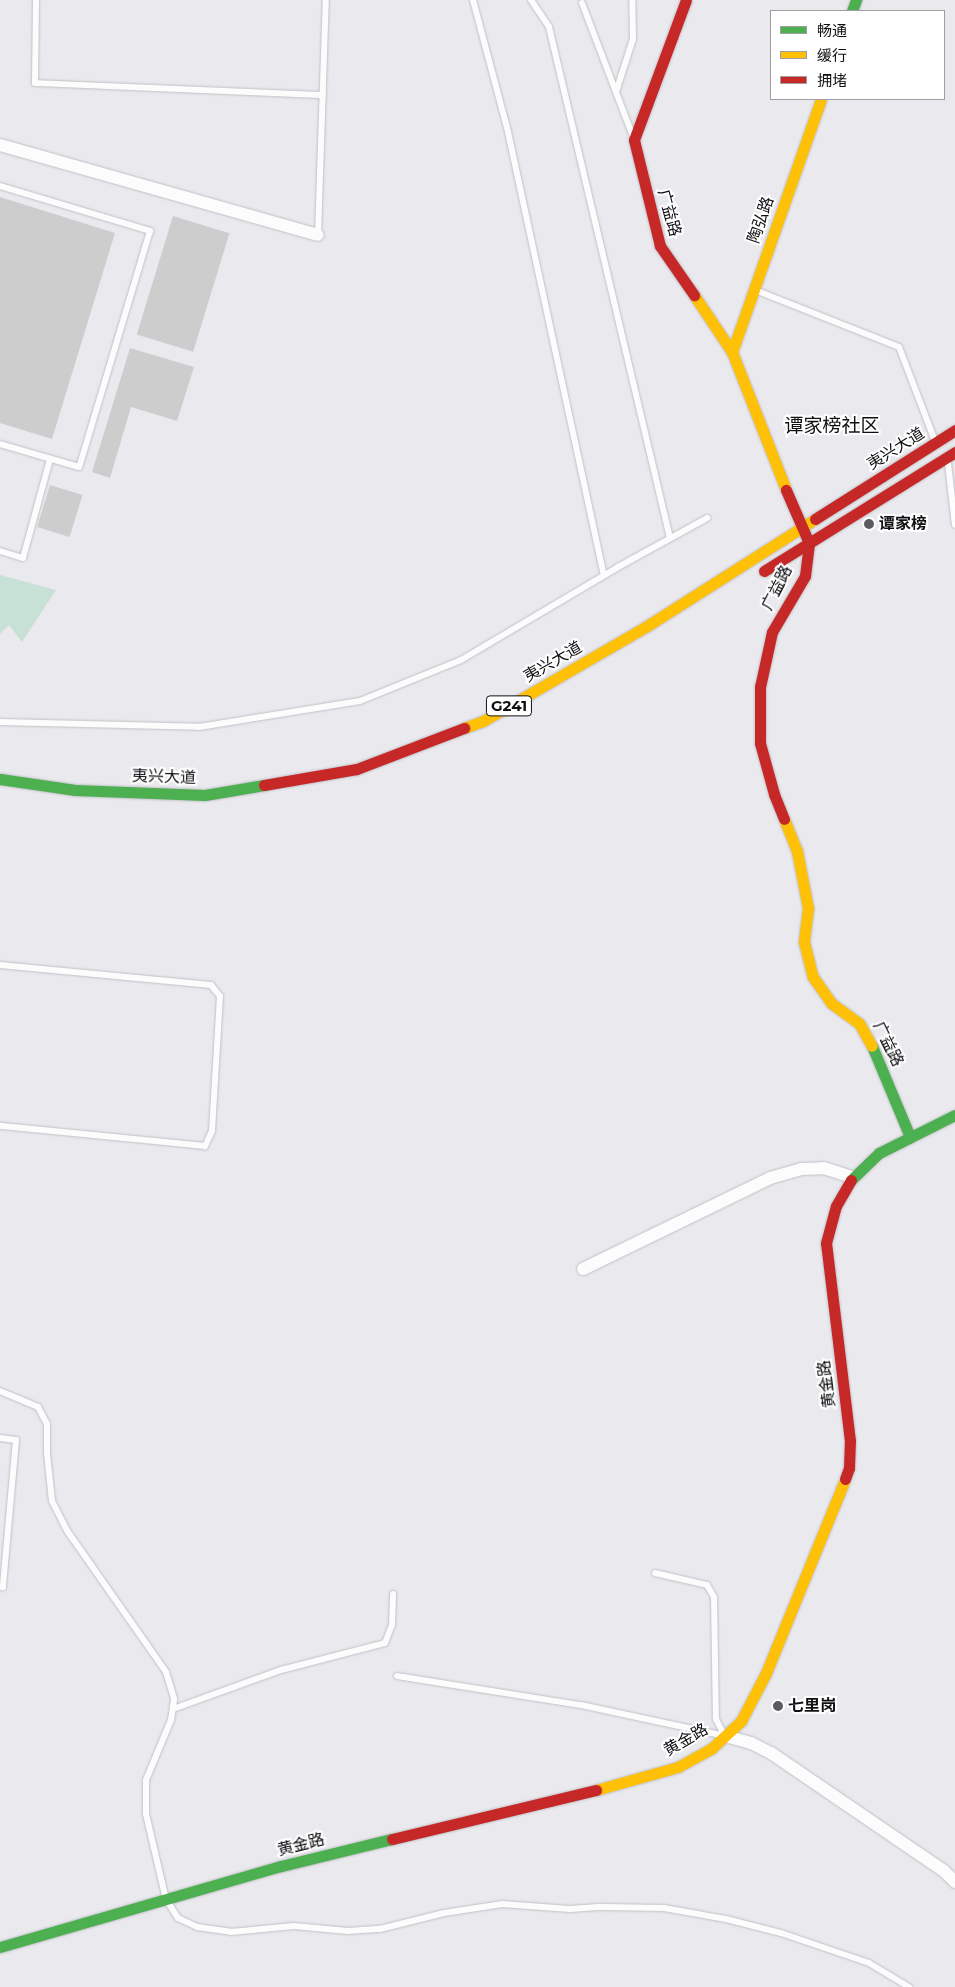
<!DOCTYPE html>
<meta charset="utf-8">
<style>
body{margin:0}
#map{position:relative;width:955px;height:1987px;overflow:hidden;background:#e9e9ee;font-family:Montserrat,"Noto Sans SC",sans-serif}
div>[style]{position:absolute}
.green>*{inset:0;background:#c8e1d6}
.building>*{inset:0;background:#cecdce;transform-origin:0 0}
.roads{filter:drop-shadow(0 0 1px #c1c1c6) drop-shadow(0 0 1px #c1c1c6)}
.lane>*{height:6px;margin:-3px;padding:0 3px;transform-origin:3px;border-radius:3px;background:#fcfcfc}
.street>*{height:12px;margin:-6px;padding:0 6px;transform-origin:6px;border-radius:6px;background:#fcfcfc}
.fast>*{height:11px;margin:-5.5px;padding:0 5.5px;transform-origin:5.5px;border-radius:5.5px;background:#4caf50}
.slow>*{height:11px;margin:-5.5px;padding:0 5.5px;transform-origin:5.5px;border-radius:5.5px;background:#ffc107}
.jam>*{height:11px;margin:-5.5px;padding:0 5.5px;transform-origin:5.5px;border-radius:5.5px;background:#c62828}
.dots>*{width:14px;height:14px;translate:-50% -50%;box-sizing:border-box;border:2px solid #fff;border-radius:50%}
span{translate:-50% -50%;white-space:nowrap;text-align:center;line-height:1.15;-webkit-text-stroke:4px #fff;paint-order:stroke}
.shield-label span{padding:1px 4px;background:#fff;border:1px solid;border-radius:4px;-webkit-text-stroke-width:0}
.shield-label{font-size:15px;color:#101013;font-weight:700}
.street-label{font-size:16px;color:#101013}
.poi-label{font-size:16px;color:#101013;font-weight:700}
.left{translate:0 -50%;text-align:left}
.quarter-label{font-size:19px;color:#101013}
.legend{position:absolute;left:770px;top:10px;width:175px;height:90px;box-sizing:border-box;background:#fff;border:1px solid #9f9fa1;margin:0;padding:6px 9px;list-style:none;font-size:15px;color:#101013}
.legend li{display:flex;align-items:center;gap:10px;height:25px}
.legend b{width:25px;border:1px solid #9f9fa1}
</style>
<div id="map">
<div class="green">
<div style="clip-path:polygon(0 575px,56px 590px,22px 642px,9px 625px,0 634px)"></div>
</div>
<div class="building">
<div style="clip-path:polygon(0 197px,115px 233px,52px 439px,0 423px)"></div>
<div style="left:173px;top:216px;width:59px;height:124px;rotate:17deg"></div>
<div style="clip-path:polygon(130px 348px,194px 367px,177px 421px,131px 407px,110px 478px,92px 472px)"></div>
<div style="left:50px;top:485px;width:34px;height:44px;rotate:17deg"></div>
</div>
<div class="roads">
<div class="lane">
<div style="left:36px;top:0;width:83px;rotate:90.7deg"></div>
<div style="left:35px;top:83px;width:288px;rotate:2.4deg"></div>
<div style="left:473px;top:0;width:137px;rotate:75.1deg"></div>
<div style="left:508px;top:132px;width:453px;rotate:77.8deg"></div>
<div style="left:531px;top:0;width:32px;rotate:56deg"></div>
<div style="left:549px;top:27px;width:525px;rotate:76.68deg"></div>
<div style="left:582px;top:3px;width:140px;rotate:69.1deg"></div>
<div style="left:616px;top:92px;width:56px;rotate:-72.2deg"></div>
<div style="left:633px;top:39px;width:39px;rotate:-91deg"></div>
<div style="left:0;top:186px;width:157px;rotate:16.7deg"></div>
<div style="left:150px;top:231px;width:246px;rotate:106.7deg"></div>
<div style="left:79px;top:467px;width:82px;rotate:-163.8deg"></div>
<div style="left:318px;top:235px;width:235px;rotate:-88.1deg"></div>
<div style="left:755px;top:290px;width:155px;rotate:21.6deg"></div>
<div style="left:899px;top:347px;width:97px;rotate:69deg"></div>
<div style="left:948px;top:463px;width:62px;rotate:83.6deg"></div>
<div style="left:0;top:551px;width:24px;rotate:17deg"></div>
<div style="left:23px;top:558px;width:103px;rotate:-74.7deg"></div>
<div style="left:0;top:722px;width:199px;rotate:1.4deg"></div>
<div style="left:199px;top:727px;width:163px;rotate:-9.2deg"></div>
<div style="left:360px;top:701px;width:109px;rotate:-22.1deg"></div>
<div style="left:461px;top:660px;width:182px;rotate:-30.6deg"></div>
<div style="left:618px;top:567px;width:102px;rotate:-28.8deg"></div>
<div style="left:0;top:965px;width:212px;rotate:5.4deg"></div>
<div style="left:211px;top:985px;width:14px;rotate:51deg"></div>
<div style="left:220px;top:996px;width:135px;rotate:93.4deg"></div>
<div style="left:212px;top:1131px;width:17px;rotate:115deg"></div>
<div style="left:205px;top:1146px;width:206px;rotate:-174.4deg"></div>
<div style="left:0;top:1391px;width:41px;rotate:22.8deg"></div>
<div style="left:38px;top:1407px;width:19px;rotate:62deg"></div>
<div style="left:47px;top:1424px;width:29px;rotate:90deg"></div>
<div style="left:47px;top:1453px;width:48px;rotate:84.1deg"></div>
<div style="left:52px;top:1501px;width:35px;rotate:63deg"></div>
<div style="left:68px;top:1532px;width:171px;rotate:55deg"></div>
<div style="left:166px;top:1672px;width:28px;rotate:73deg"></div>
<div style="left:174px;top:1699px;width:21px;rotate:98deg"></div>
<div style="left:171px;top:1720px;width:65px;rotate:112.6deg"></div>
<div style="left:146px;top:1780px;width:34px;rotate:90deg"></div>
<div style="left:146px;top:1814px;width:87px;rotate:76.8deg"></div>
<div style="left:166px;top:1899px;width:22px;rotate:58deg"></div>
<div style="left:178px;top:1918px;width:21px;rotate:25deg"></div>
<div style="left:197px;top:1927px;width:34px;rotate:8deg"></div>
<div style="left:231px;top:1932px;width:63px;rotate:-5.4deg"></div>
<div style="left:294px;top:1926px;width:54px;rotate:5.3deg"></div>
<div style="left:348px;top:1931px;width:32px;rotate:-4deg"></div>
<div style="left:380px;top:1929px;width:66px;rotate:-14deg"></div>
<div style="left:444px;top:1913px;width:59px;rotate:-8.8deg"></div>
<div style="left:502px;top:1904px;width:68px;rotate:4.2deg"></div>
<div style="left:570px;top:1909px;width:32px;rotate:-4deg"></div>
<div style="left:602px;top:1907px;width:62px;rotate:0.9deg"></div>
<div style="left:664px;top:1908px;width:63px;rotate:10.1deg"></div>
<div style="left:726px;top:1919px;width:57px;rotate:14.3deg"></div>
<div style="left:781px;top:1933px;width:93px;rotate:18.8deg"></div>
<div style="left:869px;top:1963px;width:47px;rotate:31deg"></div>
<div style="left:0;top:1438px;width:16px;rotate:7deg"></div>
<div style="left:16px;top:1440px;width:148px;rotate:95.1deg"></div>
<div style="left:3px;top:1587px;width:3px;rotate:-162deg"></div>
<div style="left:655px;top:1573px;width:53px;rotate:13deg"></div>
<div style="left:707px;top:1585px;width:14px;rotate:60deg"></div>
<div style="left:714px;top:1597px;width:122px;rotate:89.1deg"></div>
<div style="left:716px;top:1719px;width:18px;rotate:63deg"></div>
<div style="left:397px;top:1676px;width:186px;rotate:9deg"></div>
<div style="left:581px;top:1705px;width:143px;rotate:12.1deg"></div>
<div style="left:173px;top:1709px;width:115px;rotate:-19.9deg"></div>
<div style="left:281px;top:1670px;width:107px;rotate:-14.6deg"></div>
<div style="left:385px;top:1643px;width:19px;rotate:-69deg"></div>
<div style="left:392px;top:1625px;width:31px;rotate:-88deg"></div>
</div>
<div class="street">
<div style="left:0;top:145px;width:330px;rotate:15.8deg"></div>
<div style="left:583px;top:1269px;width:208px;rotate:-25.9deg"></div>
<div style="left:770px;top:1178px;width:32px;rotate:-16deg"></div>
<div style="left:801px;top:1169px;width:23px;rotate:-2deg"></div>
<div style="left:824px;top:1168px;width:29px;rotate:18deg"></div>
<div style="left:725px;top:1736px;width:27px;rotate:15deg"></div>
<div style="left:751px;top:1743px;width:22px;rotate:27deg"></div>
<div style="left:771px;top:1753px;width:209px;rotate:34.3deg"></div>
<div style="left:944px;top:1871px;width:16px;rotate:45deg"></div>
</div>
<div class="fast">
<div style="left:852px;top:11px;width:12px;rotate:-70deg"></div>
<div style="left:0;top:779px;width:76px;rotate:8.3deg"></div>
<div style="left:75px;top:790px;width:130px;rotate:2.2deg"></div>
<div style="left:205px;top:795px;width:60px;rotate:-9.6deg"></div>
<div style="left:872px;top:1046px;width:99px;rotate:67.3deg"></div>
<div style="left:851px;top:1180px;width:39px;rotate:-44deg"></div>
<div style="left:879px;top:1153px;width:85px;rotate:-26.6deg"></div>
<div style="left:0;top:1947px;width:292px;rotate:-16.1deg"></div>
<div style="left:281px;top:1866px;width:114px;rotate:-13.7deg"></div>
</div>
<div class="slow">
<div style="left:694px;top:295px;width:69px;rotate:56.3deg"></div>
<div style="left:732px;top:352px;width:148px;rotate:68.6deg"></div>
<div style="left:732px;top:352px;width:268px;rotate:-70.6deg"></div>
<div style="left:464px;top:728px;width:20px;rotate:-20deg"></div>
<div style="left:483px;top:721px;width:190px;rotate:-30.1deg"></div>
<div style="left:647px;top:626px;width:199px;rotate:-32.5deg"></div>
<div style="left:784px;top:819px;width:35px;rotate:68deg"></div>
<div style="left:797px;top:851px;width:58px;rotate:79.1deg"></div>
<div style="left:808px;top:908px;width:34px;rotate:97deg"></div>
<div style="left:804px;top:942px;width:36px;rotate:76deg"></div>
<div style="left:813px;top:977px;width:32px;rotate:55deg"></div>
<div style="left:831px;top:1003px;width:34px;rotate:36deg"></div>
<div style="left:859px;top:1023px;width:26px;rotate:61deg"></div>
<div style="left:596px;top:1790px;width:85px;rotate:-15.7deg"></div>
<div style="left:678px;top:1767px;width:39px;rotate:-29deg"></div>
<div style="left:712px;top:1748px;width:40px;rotate:-43deg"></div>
<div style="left:741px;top:1721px;width:54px;rotate:-62.5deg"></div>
<div style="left:766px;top:1673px;width:209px;rotate:-67.8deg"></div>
</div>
<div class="jam">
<div style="left:686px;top:0;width:149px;rotate:110.4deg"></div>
<div style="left:634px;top:140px;width:109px;rotate:76.2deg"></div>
<div style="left:660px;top:246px;width:60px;rotate:55.2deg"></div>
<div style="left:815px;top:519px;width:166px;rotate:-32.4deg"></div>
<div style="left:764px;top:571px;width:225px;rotate:-31.9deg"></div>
<div style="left:264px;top:785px;width:94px;rotate:-9.8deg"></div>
<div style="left:357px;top:769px;width:115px;rotate:-21deg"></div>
<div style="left:784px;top:819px;width:27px;rotate:-112deg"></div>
<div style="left:774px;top:794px;width:53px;rotate:-105.4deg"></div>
<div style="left:760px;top:743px;width:56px;rotate:-90deg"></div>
<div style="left:760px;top:687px;width:56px;rotate:-77.7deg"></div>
<div style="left:772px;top:632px;width:65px;rotate:-59.5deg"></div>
<div style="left:805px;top:576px;width:33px;rotate:-83deg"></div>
<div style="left:809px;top:543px;width:58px;rotate:-113.5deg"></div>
<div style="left:845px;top:1479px;width:12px;rotate:-70deg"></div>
<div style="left:849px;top:1468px;width:27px;rotate:-88deg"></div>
<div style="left:850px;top:1441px;width:199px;rotate:-96.9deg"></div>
<div style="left:826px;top:1243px;width:38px;rotate:-75deg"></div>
<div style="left:836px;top:1206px;width:30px;rotate:-60deg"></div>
<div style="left:392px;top:1839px;width:210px;rotate:-13.5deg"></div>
</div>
</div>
<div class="dots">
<div style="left:869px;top:524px;background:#5c5c60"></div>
<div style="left:778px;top:1706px;background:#5c5c60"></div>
</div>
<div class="shield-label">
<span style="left:509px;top:706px">G241</span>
</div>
<div class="street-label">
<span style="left:669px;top:213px;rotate:75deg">广益路</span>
<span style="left:761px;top:220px;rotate:-71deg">陶弘路</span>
<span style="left:896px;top:449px;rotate:-32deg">夷兴大道</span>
<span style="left:777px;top:588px;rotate:-63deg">广益路</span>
<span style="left:553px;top:662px;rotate:-30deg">夷兴大道</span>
<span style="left:164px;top:777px;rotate:2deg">夷兴大道</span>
<span style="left:888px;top:1044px;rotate:64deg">广益路</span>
<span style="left:827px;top:1384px;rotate:-97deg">黄金路</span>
<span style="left:686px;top:1740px;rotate:-30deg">黄金路</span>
<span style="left:301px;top:1845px;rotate:-14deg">黄金路</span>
</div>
<div class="poi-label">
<span class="left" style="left:879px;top:524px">谭家榜</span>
<span class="left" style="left:788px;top:1706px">七里岗</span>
</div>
<div class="quarter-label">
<span style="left:832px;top:426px">谭家榜社区</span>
</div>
<ul class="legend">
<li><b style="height:6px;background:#4caf50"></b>畅通</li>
<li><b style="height:6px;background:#ffc107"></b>缓行</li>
<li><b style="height:6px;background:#c62828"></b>拥堵</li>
</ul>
</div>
